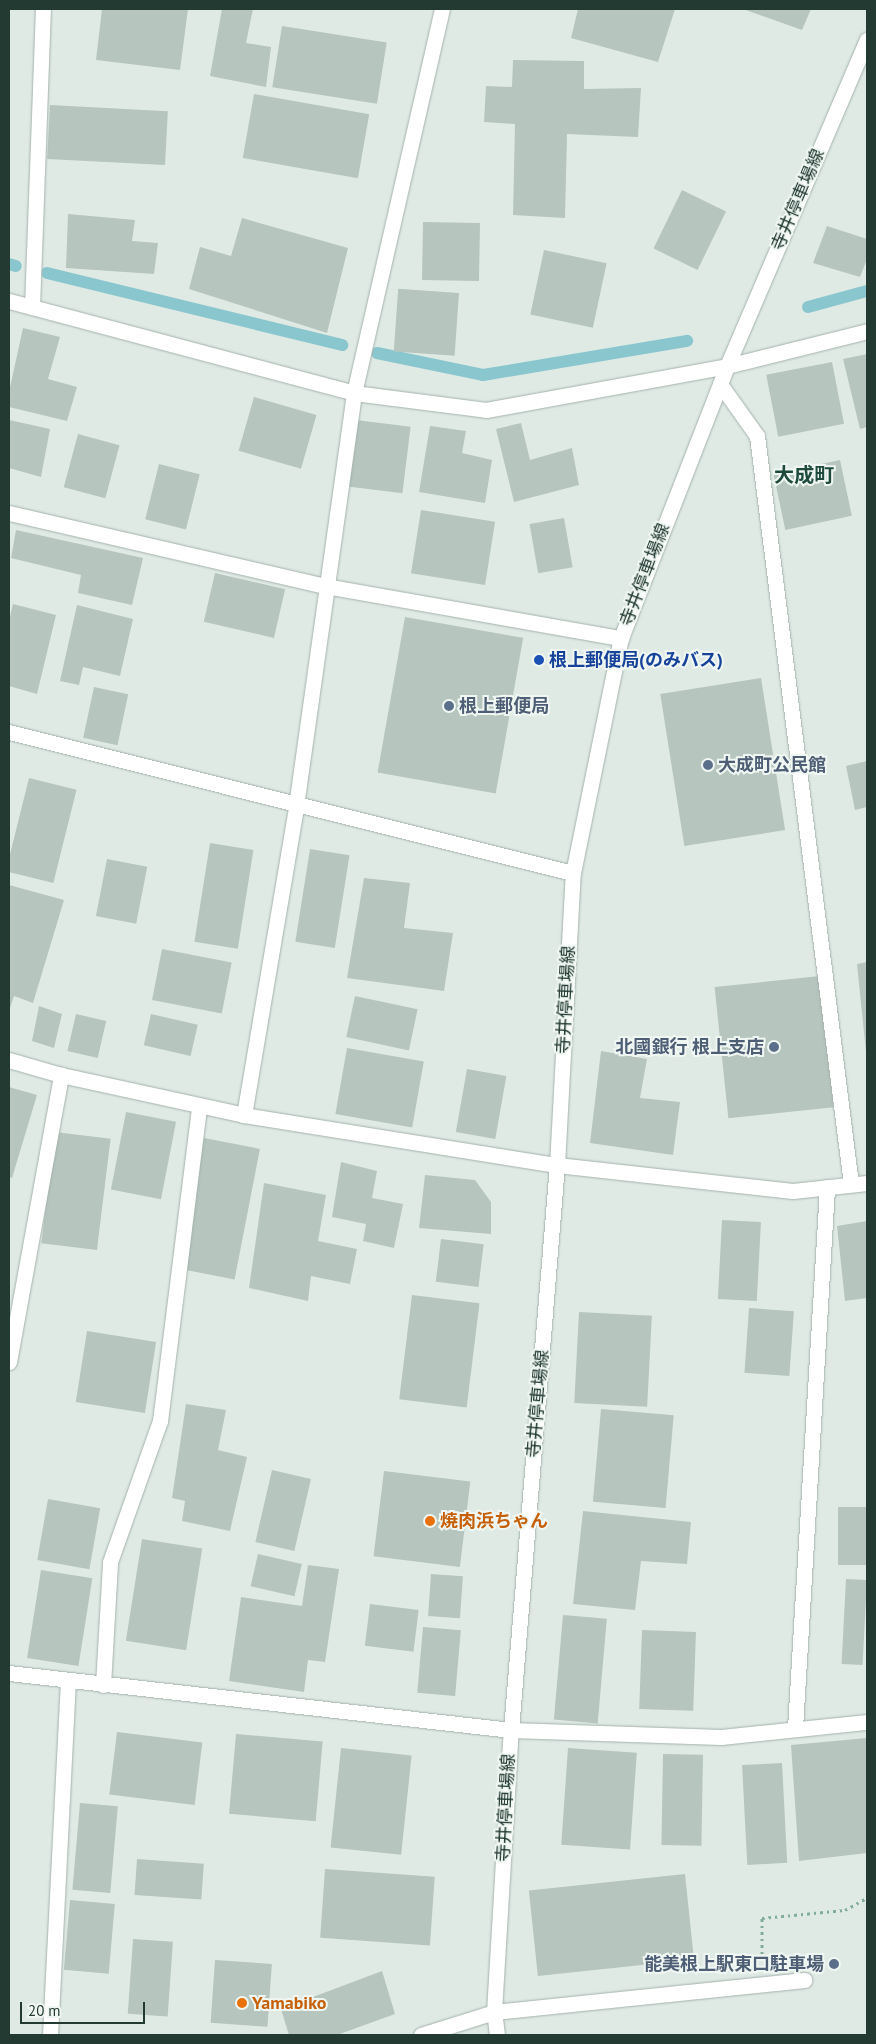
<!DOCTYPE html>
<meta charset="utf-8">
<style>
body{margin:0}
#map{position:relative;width:876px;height:2044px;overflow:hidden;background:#e0eae5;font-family:"PT Sans","Noto Sans JP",sans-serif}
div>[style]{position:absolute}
.stream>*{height:12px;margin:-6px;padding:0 6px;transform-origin:6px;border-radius:6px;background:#8ac6cd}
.building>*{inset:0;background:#b6c5be;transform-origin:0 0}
.path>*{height:3px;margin-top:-1.5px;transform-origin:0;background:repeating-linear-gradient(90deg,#82ad9d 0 2.5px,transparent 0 6.5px)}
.roads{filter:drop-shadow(0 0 1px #a3b2ac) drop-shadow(0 0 1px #a3b2ac)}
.service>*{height:15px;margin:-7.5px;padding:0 7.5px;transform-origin:7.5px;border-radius:7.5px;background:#fff}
.minor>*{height:15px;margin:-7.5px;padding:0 7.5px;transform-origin:7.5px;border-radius:7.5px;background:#fff}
.tertiary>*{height:15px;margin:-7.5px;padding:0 7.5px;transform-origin:7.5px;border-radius:7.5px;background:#fff}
.secondary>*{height:15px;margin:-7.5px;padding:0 7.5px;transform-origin:7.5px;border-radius:7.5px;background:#fff}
.dots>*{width:14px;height:14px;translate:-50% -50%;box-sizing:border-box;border:2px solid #f0f7f3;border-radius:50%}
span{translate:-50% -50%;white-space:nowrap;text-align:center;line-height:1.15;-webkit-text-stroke:4px #f0f7f3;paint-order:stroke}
.street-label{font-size:18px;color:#223a32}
.transit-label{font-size:18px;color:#164399;font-weight:700}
.left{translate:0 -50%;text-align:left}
.service-label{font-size:18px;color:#4e5e75;font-weight:700}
.right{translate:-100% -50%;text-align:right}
.food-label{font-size:18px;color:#c56008;font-weight:700}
.quarter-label{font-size:20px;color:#1f4b3e;font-weight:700}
.frame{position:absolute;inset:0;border:10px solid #223a32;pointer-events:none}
.scale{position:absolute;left:20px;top:2002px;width:125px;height:22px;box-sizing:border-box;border:2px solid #223a32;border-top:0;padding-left:6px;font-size:15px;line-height:18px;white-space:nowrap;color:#223a32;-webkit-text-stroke:4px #f0f7f3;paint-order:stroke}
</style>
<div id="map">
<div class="stream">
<div style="left:9px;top:264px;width:7px;rotate:16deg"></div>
<div style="left:47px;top:273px;width:304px;rotate:13.7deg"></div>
<div style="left:808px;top:307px;width:61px;rotate:-15.2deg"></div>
<div style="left:377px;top:353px;width:108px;rotate:11.7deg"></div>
<div style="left:483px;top:375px;width:207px;rotate:-9.5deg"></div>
</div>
<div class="building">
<div style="clip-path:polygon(102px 9px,188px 9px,180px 70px,96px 60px)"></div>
<div style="clip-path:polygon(222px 9px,253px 9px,246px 43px,271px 47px,266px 87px,210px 76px)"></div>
<div style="clip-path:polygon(578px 9px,675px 9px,658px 62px,571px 38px)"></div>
<div style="clip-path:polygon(743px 9px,811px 9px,802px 30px)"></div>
<div style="left:282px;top:26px;width:106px;height:62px;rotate:9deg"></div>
<div style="clip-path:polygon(513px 60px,584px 61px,584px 89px,641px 88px,638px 137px,567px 134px,565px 218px,513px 215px,515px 124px,484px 122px,486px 86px,512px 87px)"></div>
<div style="left:254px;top:94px;width:117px;height:65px;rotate:10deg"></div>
<div style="left:50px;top:105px;width:118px;height:54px;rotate:3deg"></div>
<div style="left:682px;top:190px;width:49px;height:65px;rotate:26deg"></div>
<div style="clip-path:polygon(68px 214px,135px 220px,132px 241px,158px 243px,154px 274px,66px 268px)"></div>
<div style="clip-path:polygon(242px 218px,348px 248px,327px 333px,189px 289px,200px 247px,231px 256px)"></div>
<div style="left:423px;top:222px;width:57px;height:58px;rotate:1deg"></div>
<div style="clip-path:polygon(827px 226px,867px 239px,867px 259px,860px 277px,813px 263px)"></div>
<div style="left:544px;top:250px;width:64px;height:66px;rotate:12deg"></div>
<div style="left:459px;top:293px;width:63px;height:61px;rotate:94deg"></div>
<div style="clip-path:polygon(23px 328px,60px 337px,48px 379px,77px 387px,67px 421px,9px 407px,9px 392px)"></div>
<div style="clip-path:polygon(867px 354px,867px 427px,860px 429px,843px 359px)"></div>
<div style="left:832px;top:362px;width:63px;height:67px;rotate:79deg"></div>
<div style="left:254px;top:397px;width:65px;height:56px;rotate:16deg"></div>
<div style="clip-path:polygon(9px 420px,50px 429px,41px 477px,9px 468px)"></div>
<div style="left:356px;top:420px;width:55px;height:67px;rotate:7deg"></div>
<div style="clip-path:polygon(521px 423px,530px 460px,572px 448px,579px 485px,514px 502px,496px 429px)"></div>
<div style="clip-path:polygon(430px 426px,466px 431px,462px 453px,492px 460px,485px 503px,419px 492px)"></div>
<div style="left:78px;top:434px;width:43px;height:55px;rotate:15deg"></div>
<div style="left:840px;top:460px;width:57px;height:68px;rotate:78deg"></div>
<div style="left:159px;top:464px;width:42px;height:57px;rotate:14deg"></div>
<div style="left:421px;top:510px;width:75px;height:64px;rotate:9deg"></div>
<div style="left:564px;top:518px;width:50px;height:35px;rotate:80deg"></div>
<div style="clip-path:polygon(16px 530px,143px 558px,132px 605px,78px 593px,81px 575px,11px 558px)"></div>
<div style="left:215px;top:573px;width:72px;height:50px;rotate:13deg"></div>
<div style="clip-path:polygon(13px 604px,56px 615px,37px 694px,9px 686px,9px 621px)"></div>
<div style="clip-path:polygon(77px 605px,133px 619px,120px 676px,83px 667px,79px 685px,60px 681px)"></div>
<div style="left:405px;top:617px;width:120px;height:158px;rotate:10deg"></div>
<div style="left:761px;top:678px;width:154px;height:102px;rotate:81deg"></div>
<div style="left:94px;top:687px;width:35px;height:52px;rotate:12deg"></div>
<div style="clip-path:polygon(867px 761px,867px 807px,855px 810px,846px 766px)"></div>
<div style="left:29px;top:778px;width:49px;height:96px;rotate:14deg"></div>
<div style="left:210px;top:843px;width:44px;height:100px;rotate:9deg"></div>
<div style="left:310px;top:849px;width:40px;height:94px;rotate:9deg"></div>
<div style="left:107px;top:859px;width:41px;height:58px;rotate:11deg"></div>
<div style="clip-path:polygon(364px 878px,410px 883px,404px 928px,453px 933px,444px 991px,347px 978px)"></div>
<div style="clip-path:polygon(9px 885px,64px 900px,33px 1003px,14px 996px,9px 1011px)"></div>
<div style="left:162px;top:949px;width:71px;height:52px;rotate:11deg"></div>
<div style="clip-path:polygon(867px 962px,867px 1052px,866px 1052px,857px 964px)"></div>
<div style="left:820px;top:976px;width:132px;height:106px;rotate:84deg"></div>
<div style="left:355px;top:996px;width:64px;height:42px;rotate:12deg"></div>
<div style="clip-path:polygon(39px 1006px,62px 1014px,54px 1048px,32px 1041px)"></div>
<div style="left:76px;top:1014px;width:31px;height:38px;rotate:13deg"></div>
<div style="left:151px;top:1014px;width:48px;height:32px;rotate:13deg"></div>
<div style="left:347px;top:1048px;width:78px;height:67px;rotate:10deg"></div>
<div style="clip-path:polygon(601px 1051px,647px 1059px,640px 1098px,680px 1102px,673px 1155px,590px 1143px)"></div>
<div style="left:467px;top:1069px;width:40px;height:64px;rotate:10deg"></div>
<div style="clip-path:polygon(9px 1087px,37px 1095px,12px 1178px,9px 1177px)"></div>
<div style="left:126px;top:1112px;width:51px;height:79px;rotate:11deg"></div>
<div style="left:55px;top:1132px;width:56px;height:112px;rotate:7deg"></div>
<div style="left:204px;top:1138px;width:57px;height:133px;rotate:11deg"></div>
<div style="clip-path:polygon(341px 1162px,377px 1171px,372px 1198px,403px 1204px,394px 1248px,363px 1241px,366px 1224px,332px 1217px)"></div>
<div style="clip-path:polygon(425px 1175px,475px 1180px,491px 1202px,491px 1234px,419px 1228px)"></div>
<div style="clip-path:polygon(264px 1183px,326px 1195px,318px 1241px,357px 1249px,350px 1284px,311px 1276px,308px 1301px,249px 1288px)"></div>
<div style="left:722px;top:1220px;width:39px;height:79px;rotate:3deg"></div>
<div style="clip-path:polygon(867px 1221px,867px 1298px,845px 1301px,837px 1226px)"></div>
<div style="left:441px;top:1239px;width:43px;height:43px;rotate:7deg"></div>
<div style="left:412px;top:1295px;width:68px;height:105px;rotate:7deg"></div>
<div style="left:749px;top:1308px;width:45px;height:65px;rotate:4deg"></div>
<div style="left:579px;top:1312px;width:73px;height:91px;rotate:3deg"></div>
<div style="left:87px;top:1331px;width:70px;height:72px;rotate:9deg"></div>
<div style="clip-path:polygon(186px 1404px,226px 1410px,218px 1450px,247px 1457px,230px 1531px,182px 1521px,185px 1501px,172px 1498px)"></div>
<div style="left:601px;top:1409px;width:73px;height:93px;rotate:5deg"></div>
<div style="left:272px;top:1470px;width:40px;height:74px;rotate:13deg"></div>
<div style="left:384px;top:1471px;width:87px;height:86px;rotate:7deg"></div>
<div style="left:48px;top:1499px;width:53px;height:62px;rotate:10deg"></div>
<div style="left:838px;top:1507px;width:29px;height:58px"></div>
<div style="clip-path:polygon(583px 1511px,691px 1522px,687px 1564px,641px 1561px,635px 1610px,573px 1604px)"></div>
<div style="left:142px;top:1539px;width:61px;height:103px;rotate:9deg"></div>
<div style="left:258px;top:1554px;width:45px;height:33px;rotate:13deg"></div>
<div style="clip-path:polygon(308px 1565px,339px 1569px,325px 1662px,308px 1660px,304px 1692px,229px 1681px,241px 1597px,302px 1606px)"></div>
<div style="left:41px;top:1570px;width:52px;height:89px;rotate:9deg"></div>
<div style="left:431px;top:1574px;width:32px;height:42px;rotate:4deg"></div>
<div style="left:846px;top:1579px;width:21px;height:85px;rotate:3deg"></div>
<div style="left:370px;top:1604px;width:49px;height:42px;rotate:7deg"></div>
<div style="left:563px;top:1615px;width:44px;height:105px;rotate:5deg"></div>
<div style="left:423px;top:1627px;width:38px;height:66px;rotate:5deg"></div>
<div style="left:642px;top:1630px;width:54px;height:79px;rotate:2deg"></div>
<div style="left:117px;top:1732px;width:86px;height:63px;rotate:7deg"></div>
<div style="left:236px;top:1734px;width:87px;height:80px;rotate:5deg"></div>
<div style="clip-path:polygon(867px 1738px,867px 1853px,799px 1861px,791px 1745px)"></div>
<div style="left:341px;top:1748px;width:71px;height:100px;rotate:6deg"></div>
<div style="left:568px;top:1748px;width:69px;height:97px;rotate:4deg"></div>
<div style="left:663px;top:1754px;width:40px;height:91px;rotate:1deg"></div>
<div style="left:782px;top:1763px;width:100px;height:40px;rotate:87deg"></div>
<div style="left:80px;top:1803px;width:38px;height:87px;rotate:5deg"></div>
<div style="left:137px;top:1859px;width:67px;height:36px;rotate:4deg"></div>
<div style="left:325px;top:1869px;width:110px;height:69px;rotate:4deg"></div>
<div style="left:685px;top:1874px;width:86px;height:157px;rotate:84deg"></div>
<div style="left:70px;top:1900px;width:45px;height:70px;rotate:5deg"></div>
<div style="left:133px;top:1939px;width:40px;height:75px;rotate:4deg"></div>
<div style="left:215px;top:1960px;width:57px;height:63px;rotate:4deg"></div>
<div style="clip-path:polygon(382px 1971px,395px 2014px,337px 2035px,289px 2035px,281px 2009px)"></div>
</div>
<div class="path">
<div style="left:762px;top:1954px;width:36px;rotate:-90deg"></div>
<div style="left:762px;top:1918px;width:83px;rotate:-5.5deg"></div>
<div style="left:845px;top:1910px;width:25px;rotate:-29deg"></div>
</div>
<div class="roads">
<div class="service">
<div style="left:497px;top:2035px;width:23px;rotate:-97deg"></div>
<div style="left:494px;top:2012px;width:312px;rotate:-5.9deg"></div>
</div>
<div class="minor">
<div style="left:9px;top:301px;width:357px;rotate:14.9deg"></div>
<div style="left:354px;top:393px;width:133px;rotate:7.3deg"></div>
<div style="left:486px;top:410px;width:245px;rotate:-10.3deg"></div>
<div style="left:727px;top:366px;width:144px;rotate:-14deg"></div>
<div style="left:32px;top:307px;width:298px;rotate:-87.9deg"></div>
<div style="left:720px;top:384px;width:64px;rotate:54.6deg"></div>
<div style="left:757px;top:436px;width:754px;rotate:82.84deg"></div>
<div style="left:9px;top:513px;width:324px;rotate:13deg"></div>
<div style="left:325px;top:586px;width:301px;rotate:10deg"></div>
<div style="left:9px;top:732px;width:581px;rotate:14.04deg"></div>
<div style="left:244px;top:1115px;width:313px;rotate:-80.4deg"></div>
<div style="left:296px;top:806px;width:417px;rotate:-82deg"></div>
<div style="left:354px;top:393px;width:394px;rotate:-77.1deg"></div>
<div style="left:9px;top:1362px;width:292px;rotate:-79.7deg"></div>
<div style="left:9px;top:1673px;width:505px;rotate:6.48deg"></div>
<div style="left:511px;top:1730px;width:210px;rotate:1.9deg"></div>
<div style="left:721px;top:1737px;width:147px;rotate:-5.9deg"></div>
<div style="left:103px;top:1685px;width:123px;rotate:-86.7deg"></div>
<div style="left:110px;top:1562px;width:150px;rotate:-70.5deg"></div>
<div style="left:160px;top:1421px;width:317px;rotate:-82.9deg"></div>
<div style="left:795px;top:1728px;width:542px;rotate:-86.61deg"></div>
<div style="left:50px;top:2035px;width:354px;rotate:-87.1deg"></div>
</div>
<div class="tertiary">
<div style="left:9px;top:1060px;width:54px;rotate:16.1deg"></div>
<div style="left:61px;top:1075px;width:187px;rotate:12.3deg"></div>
<div style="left:244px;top:1115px;width:317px;rotate:9.1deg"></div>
<div style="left:557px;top:1165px;width:237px;rotate:6.3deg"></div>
<div style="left:793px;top:1191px;width:74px;rotate:-6.2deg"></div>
<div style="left:421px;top:2035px;width:77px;rotate:-17.5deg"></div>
</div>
<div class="secondary">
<div style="left:494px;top:2012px;width:283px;rotate:-86.6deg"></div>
<div style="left:511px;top:1730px;width:567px;rotate:-85.35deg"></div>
<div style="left:557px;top:1165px;width:292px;rotate:-86.9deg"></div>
<div style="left:573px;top:873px;width:240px;rotate:-78.5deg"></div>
<div style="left:621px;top:638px;width:292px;rotate:-68.7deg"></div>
<div style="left:727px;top:366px;width:355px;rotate:-66.8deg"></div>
</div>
</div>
<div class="dots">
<div style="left:539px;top:660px;background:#1a4fb4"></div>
<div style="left:449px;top:706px;background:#5c6f8a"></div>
<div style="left:708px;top:765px;background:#5c6f8a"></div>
<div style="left:774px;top:1047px;background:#5c6f8a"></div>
<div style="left:430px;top:1521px;background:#e8710a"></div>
<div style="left:834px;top:1964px;background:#5c6f8a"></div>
<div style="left:242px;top:2003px;background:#e8710a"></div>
</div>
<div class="street-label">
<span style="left:798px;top:200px;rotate:-67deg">寺井停車場線</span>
<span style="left:645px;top:575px;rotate:-69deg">寺井停車場線</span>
<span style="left:566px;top:1000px;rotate:-87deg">寺井停車場線</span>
<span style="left:538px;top:1404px;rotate:-85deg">寺井停車場線</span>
<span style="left:506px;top:1808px;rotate:-87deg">寺井停車場線</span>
</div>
<div class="transit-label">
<span class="left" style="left:549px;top:660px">根上郵便局(のみバス)</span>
</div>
<div class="service-label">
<span class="left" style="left:459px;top:706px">根上郵便局</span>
<span class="left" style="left:718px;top:765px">大成町公民館</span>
<span class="right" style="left:764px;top:1047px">北國銀行 根上支店</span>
<span class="right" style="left:824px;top:1964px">能美根上駅東口駐車場</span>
</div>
<div class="food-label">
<span class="left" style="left:440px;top:1521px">焼肉浜ちゃん</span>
<span class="left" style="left:252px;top:2003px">Yamabiko</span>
</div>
<div class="quarter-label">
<span style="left:804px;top:475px">大成町</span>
</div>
<div class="frame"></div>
<div class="scale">20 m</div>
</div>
